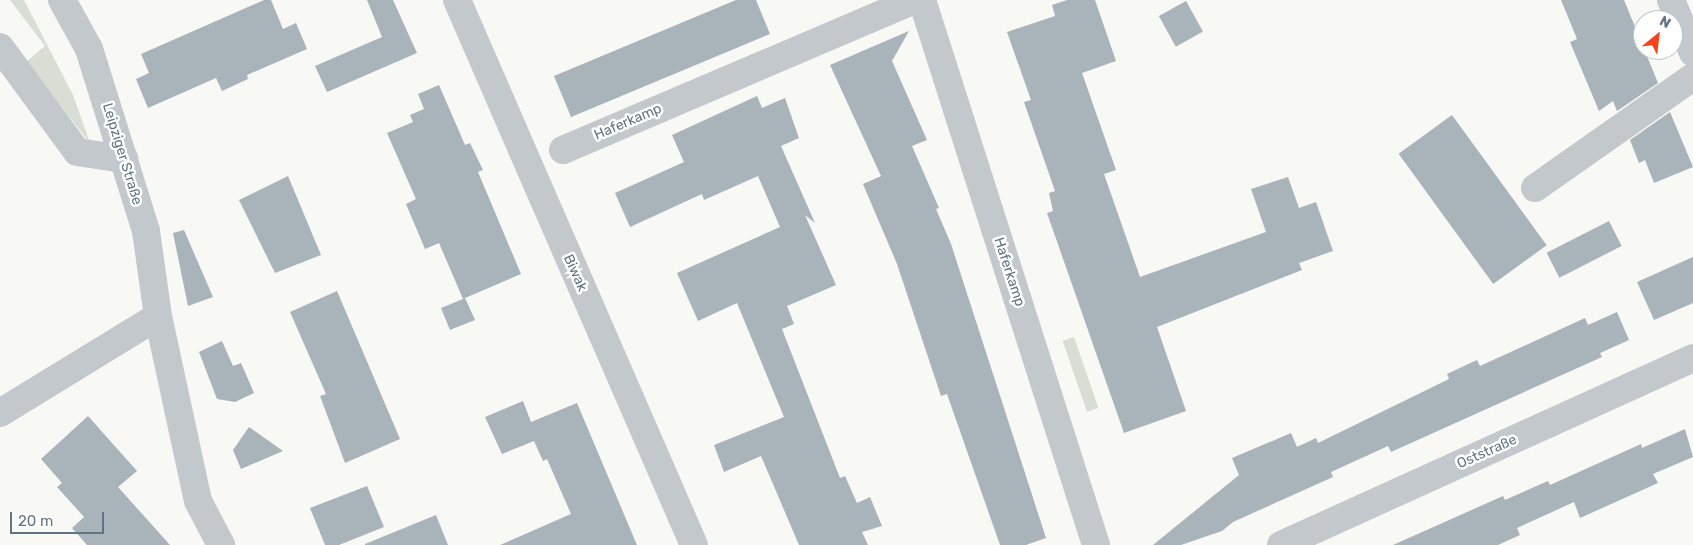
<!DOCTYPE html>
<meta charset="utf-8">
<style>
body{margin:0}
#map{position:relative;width:1693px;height:545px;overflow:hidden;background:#f8f8f5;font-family:Rubik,sans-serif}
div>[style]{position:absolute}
.green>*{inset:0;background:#d8ded4;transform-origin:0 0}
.building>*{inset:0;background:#a9b3ba;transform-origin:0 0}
.minor>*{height:28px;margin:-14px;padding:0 14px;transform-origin:14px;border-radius:14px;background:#c3c8cc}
span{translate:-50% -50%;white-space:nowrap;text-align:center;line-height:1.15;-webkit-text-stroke:5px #fff;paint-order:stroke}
.street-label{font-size:14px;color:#607583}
.north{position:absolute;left:1633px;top:10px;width:50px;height:50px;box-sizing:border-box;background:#fff;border:1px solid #bfc8cd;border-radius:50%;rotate:29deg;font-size:14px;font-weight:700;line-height:20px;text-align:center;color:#607583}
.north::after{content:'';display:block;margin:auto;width:18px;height:22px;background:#f2451b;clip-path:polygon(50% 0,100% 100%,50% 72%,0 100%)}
.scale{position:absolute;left:10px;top:512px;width:94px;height:22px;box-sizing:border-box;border:2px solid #607583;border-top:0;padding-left:6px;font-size:15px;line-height:18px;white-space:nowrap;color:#607583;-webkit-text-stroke:4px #fff;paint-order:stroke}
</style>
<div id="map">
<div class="green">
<div style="clip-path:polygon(10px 0,24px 0,73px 95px,90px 143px,26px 62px,45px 46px)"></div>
<div style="left:1074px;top:337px;width:75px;height:12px;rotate:71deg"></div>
</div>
<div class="building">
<div style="clip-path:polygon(264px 0,271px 0,283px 29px,296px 23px,307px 49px,247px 75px,248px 79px,222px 91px,216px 78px,148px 108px,136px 79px,149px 73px,141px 54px)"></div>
<div style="clip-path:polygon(367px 0,393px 0,417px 53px,327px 92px,315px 66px,382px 37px)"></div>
<div style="clip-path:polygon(736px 0,756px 0,770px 34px,571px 117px,554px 76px)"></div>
<div style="clip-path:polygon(1067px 0,1095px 0,1116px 61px,1082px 73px,1116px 170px,1104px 174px,1140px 277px,1266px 232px,1251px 189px,1288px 177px,1299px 208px,1316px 202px,1333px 251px,1299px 263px,1302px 270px,1157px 327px,1186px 411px,1124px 433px,1047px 213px,1053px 211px,1049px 193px,1055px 191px,1024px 102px,1031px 100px,1007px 32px,1055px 16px,1052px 5px)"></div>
<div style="clip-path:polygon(1561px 0,1624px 0,1658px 83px,1617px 111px,1613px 101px,1599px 111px,1570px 42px,1577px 39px)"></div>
<div style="left:1186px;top:1px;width:35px;height:31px;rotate:61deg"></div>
<div style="clip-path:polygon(909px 31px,892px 61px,927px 140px,912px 146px,939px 208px,936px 209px,951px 244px,1046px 538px,1026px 545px,1000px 545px,947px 394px,941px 396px,897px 264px,863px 184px,881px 176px,830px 65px)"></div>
<div style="clip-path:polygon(439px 85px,465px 145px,470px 143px,483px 170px,478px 172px,521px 274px,465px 298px,475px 320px,450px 330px,441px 308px,463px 299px,439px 243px,425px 249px,406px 204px,416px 199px,387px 133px,413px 122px,410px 115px,424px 109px,418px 94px)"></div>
<div style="clip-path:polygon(757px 96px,762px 108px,785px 98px,799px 138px,781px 146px,815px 223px,805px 215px,836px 285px,787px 306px,794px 324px,782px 329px,840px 478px,845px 476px,857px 503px,870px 497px,882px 526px,862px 532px,868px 545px,799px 545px,761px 456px,724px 472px,714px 445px,784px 417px,737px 303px,698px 321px,677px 273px,780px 227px,758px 176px,704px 200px,702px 194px,630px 227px,615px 193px,684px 162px,672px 135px)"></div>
<div style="clip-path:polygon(1670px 112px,1693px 167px,1654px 183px,1645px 160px,1639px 163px,1630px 140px)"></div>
<div style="left:1452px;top:115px;width:161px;height:66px;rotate:54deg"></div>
<div style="clip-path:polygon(288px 176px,321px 255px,275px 273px,239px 200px)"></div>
<div style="left:1609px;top:221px;width:28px;height:70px;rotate:63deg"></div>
<div style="clip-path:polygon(184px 230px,213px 297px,188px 306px,173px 233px)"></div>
<div style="clip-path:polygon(1693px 257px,1693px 303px,1654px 320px,1637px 282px)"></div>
<div style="clip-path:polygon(337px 291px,400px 439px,345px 463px,320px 396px,326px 394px,290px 312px)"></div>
<div style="clip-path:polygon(1617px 312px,1629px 340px,1600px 353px,1602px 357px,1391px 452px,1388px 446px,1331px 472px,1333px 477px,1233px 522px,1222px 531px,1181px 545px,1153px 545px,1239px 475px,1232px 458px,1291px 433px,1297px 447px,1316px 438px,1318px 443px,1449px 379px,1447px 374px,1477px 360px,1480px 366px,1585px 318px,1588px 325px)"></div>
<div style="clip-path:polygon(222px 341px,233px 366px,241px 363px,254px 393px,235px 402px,217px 399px,199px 352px)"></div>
<div style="clip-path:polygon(523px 401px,531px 422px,577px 403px,637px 545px,500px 545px,571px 514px,547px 459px,543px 461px,534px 441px,502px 454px,485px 417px)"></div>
<div style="clip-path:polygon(88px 416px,137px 471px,118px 487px,170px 545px,87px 545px,72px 528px,84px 517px,57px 487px,62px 483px,41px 459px)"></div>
<div style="clip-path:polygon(249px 427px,283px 451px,241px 469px,233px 450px)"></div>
<div style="clip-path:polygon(1685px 429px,1693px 457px,1653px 474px,1658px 483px,1580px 518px,1574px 502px,1517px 528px,1520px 535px,1498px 545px,1393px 545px,1503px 496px,1505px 500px,1548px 481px,1550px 485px,1641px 444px,1642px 448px)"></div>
<div style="clip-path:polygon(367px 486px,384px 527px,339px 545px,325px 545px,310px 508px)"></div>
<div style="clip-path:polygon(436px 515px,448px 545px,365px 545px,365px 544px)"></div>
</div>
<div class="minor">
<div style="left:62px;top:0;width:56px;rotate:61.1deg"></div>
<div style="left:89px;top:49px;width:191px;rotate:72.6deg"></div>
<div style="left:146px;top:231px;width:86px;rotate:82deg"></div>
<div style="left:158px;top:316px;width:189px;rotate:77.8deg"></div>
<div style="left:198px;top:501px;width:50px;rotate:62.4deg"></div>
<div style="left:457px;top:0;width:594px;rotate:66.5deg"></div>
<div style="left:922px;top:0;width:572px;rotate:72.29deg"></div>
<div style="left:1671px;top:0;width:57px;rotate:67.5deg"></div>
<div style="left:0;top:47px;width:130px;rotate:53.7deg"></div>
<div style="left:77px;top:152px;width:48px;rotate:8.5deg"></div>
<div style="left:563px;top:150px;width:382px;rotate:-23.1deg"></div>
<div style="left:1535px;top:188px;width:193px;rotate:-35.1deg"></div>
<div style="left:0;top:413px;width:185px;rotate:-31.5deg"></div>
<div style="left:1281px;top:545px;width:452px;rotate:-24.4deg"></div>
</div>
<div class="street-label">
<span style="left:628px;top:122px;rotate:-23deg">Haferkamp</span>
<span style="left:122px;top:154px;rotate:73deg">Leipziger Straße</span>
<span style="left:1009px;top:272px;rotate:72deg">Haferkamp</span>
<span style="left:575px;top:273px;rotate:66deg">Biwak</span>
<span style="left:1487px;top:452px;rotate:-24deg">Oststraße</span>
</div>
<div class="north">N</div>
<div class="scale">20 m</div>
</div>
